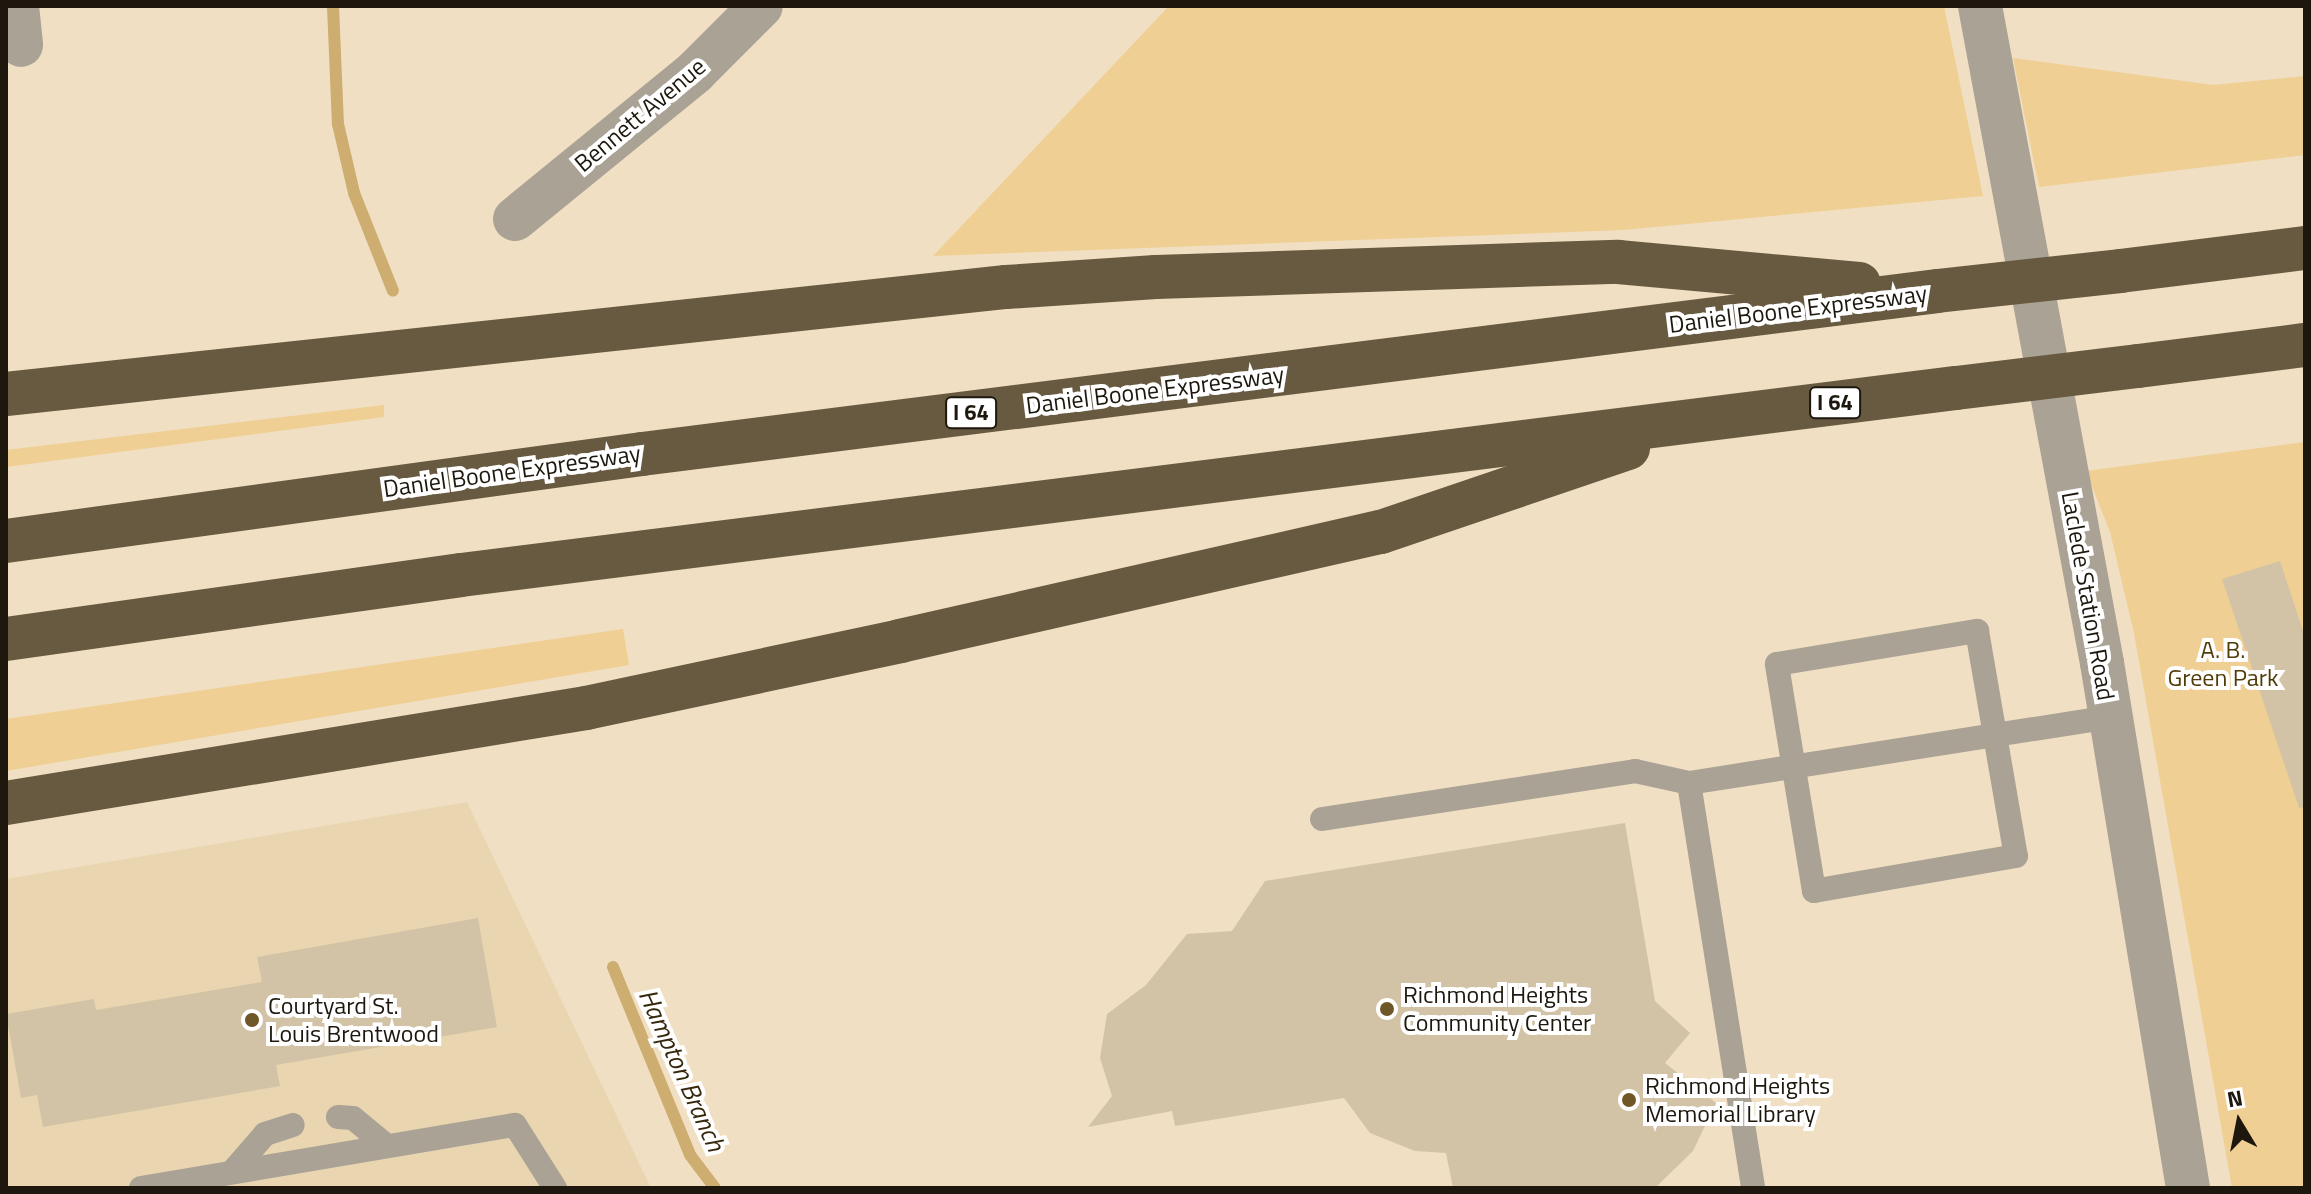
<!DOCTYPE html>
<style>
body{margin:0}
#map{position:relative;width:2311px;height:1194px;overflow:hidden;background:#f0dfc2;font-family:"Titillium Web",sans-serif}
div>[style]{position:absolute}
.built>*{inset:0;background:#e9d5b0}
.green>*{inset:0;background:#efcf93}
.stream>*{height:12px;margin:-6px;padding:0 6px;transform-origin:6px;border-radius:6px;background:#cdad70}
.building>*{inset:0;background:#d3c3a6}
.lane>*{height:24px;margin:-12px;padding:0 12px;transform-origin:12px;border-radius:12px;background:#a9a295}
.street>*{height:44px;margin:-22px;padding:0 22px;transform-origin:22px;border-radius:22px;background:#a9a295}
.highway>*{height:44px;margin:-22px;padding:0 22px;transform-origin:22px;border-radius:22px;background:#685a40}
.highway-bridge>*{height:44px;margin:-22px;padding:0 22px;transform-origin:22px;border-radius:22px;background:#685a40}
.dots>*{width:22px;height:22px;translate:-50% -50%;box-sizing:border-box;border:4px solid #fff;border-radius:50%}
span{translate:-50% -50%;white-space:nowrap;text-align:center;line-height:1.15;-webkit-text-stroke:8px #fff;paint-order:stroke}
.shield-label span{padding:2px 6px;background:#fff;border:2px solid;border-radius:6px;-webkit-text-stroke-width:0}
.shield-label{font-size:22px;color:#1d170d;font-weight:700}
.street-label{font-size:24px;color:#1d170d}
.park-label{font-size:24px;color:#513b07}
.poi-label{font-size:24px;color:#1d170d}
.left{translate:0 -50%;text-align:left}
.water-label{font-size:26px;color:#36280c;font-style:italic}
.frame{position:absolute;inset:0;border:8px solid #1d170d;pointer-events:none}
.north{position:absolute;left:2199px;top:1082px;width:80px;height:80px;-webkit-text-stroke:6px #fff;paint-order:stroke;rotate:350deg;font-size:22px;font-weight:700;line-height:32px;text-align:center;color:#1d170d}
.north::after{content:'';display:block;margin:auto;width:28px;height:36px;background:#1d170d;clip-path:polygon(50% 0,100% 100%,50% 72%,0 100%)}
</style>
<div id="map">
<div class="built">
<div style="clip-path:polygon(467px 802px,651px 1188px,6px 1188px,6px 879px)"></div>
</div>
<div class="green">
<div style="clip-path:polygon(1169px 6px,1944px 6px,1983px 196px,1623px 230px,933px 256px)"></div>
<div style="clip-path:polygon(2013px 58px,2213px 85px,2305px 76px,2305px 155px,2039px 187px)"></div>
<div style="clip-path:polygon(384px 405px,384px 417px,6px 467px,6px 450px)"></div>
<div style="clip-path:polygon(2305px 442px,2305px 1188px,2232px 1188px,2134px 633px,2110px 532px,2086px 471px)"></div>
<div style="clip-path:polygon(623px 629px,629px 665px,6px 771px,6px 719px)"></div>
</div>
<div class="stream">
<div style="left:333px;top:6px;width:118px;rotate:87.6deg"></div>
<div style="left:338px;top:124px;width:71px;rotate:76.9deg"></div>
<div style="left:354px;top:193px;width:105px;rotate:68.3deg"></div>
<div style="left:613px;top:967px;width:203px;rotate:67.7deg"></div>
<div style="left:690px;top:1155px;width:41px;rotate:52.9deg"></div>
</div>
<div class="building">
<div style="clip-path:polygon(2280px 561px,2305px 637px,2305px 807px,2299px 808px,2222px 579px)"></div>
<div style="clip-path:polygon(1625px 823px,1655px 1001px,1690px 1033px,1665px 1063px,1716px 1103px,1693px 1151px,1655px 1188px,1453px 1188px,1446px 1153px,1415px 1151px,1370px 1133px,1344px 1098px,1175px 1126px,1172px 1111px,1088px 1127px,1112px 1096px,1100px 1058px,1107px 1014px,1146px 985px,1187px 934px,1232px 931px,1265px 881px)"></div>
<div style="clip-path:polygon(478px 918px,497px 1027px,276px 1065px,280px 1086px,43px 1127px,37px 1095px,21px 1098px,6px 1014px,94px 999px,96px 1010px,262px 982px,257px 957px)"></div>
</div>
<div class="lane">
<div style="left:1977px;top:631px;width:228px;rotate:80.2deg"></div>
<div style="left:2016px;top:856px;width:205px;rotate:170.2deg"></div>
<div style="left:1814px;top:891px;width:230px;rotate:-99.3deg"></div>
<div style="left:1777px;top:664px;width:203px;rotate:-9.4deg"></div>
<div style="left:1689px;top:783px;width:410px;rotate:81deg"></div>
<div style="left:1322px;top:819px;width:317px;rotate:-8.7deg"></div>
<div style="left:1635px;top:771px;width:55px;rotate:12.5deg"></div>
<div style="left:1689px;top:783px;width:426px;rotate:-8.9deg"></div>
<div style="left:338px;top:1117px;width:15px;rotate:4deg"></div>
<div style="left:353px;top:1118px;width:44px;rotate:39.5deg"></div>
<div style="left:232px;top:1172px;width:50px;rotate:-49deg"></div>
<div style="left:265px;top:1134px;width:29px;rotate:-18deg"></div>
<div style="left:141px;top:1188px;width:379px;rotate:-9.6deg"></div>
<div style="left:515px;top:1125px;width:75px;rotate:57.6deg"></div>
</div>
<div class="street">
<div style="left:17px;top:6px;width:39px;rotate:84deg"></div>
<div style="left:1980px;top:6px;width:668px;rotate:79.48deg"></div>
<div style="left:2102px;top:663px;width:532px;rotate:80.7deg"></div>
<div style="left:515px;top:219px;width:232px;rotate:-39.2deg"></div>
<div style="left:695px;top:72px;width:93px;rotate:-45deg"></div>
</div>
<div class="highway">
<div style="left:2120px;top:271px;width:186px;rotate:-7.1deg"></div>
<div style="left:2138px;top:366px;width:168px;rotate:-7.2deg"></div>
<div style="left:6px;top:394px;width:1006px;rotate:-6.11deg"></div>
<div style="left:1006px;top:287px;width:150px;rotate:-3.8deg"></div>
<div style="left:1156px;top:277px;width:462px;rotate:-1.9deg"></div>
<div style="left:1618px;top:262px;width:242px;rotate:5.2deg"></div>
<div style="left:6px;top:541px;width:642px;rotate:-7.79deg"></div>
<div style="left:642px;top:454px;width:1305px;rotate:-7.17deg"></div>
<div style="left:6px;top:639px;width:459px;rotate:-8deg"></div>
<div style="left:461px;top:575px;width:1507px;rotate:-7.13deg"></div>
<div style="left:6px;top:803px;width:588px;rotate:-9.3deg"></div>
<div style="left:586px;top:708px;width:321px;rotate:-12deg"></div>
<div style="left:900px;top:641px;width:493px;rotate:-12.8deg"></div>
<div style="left:1381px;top:532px;width:261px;rotate:-18.8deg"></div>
</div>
<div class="highway-bridge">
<div style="left:1937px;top:291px;width:184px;rotate:-6.2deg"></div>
<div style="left:1956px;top:388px;width:183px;rotate:-6.9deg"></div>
</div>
<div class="dots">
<div style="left:1387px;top:1009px;background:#6f5728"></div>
<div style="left:252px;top:1020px;background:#6f5728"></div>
<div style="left:1629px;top:1100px;background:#6f5728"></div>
</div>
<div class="shield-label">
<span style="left:1835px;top:403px">I 64</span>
<span style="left:971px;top:413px">I 64</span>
</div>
<div class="street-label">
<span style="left:640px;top:115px;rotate:-40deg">Bennett Avenue</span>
<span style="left:1798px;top:309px;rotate:-7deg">Daniel Boone Expressway</span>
<span style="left:1155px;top:390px;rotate:-7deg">Daniel Boone Expressway</span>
<span style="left:512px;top:471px;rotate:-8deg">Daniel Boone Expressway</span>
<span style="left:2088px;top:596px;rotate:80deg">Laclede Station Road</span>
</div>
<div class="park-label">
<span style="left:2223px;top:664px">A. B.<br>Green Park</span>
</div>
<div class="poi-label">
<span class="left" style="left:1403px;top:1009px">Richmond Heights<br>Community Center</span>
<span class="left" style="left:268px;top:1020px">Courtyard St.<br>Louis Brentwood</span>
<span class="left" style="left:1645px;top:1100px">Richmond Heights<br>Memorial Library</span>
</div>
<div class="water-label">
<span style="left:682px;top:1070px;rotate:66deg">Hampton Branch</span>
</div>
<div class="frame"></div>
<div class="north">N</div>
</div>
